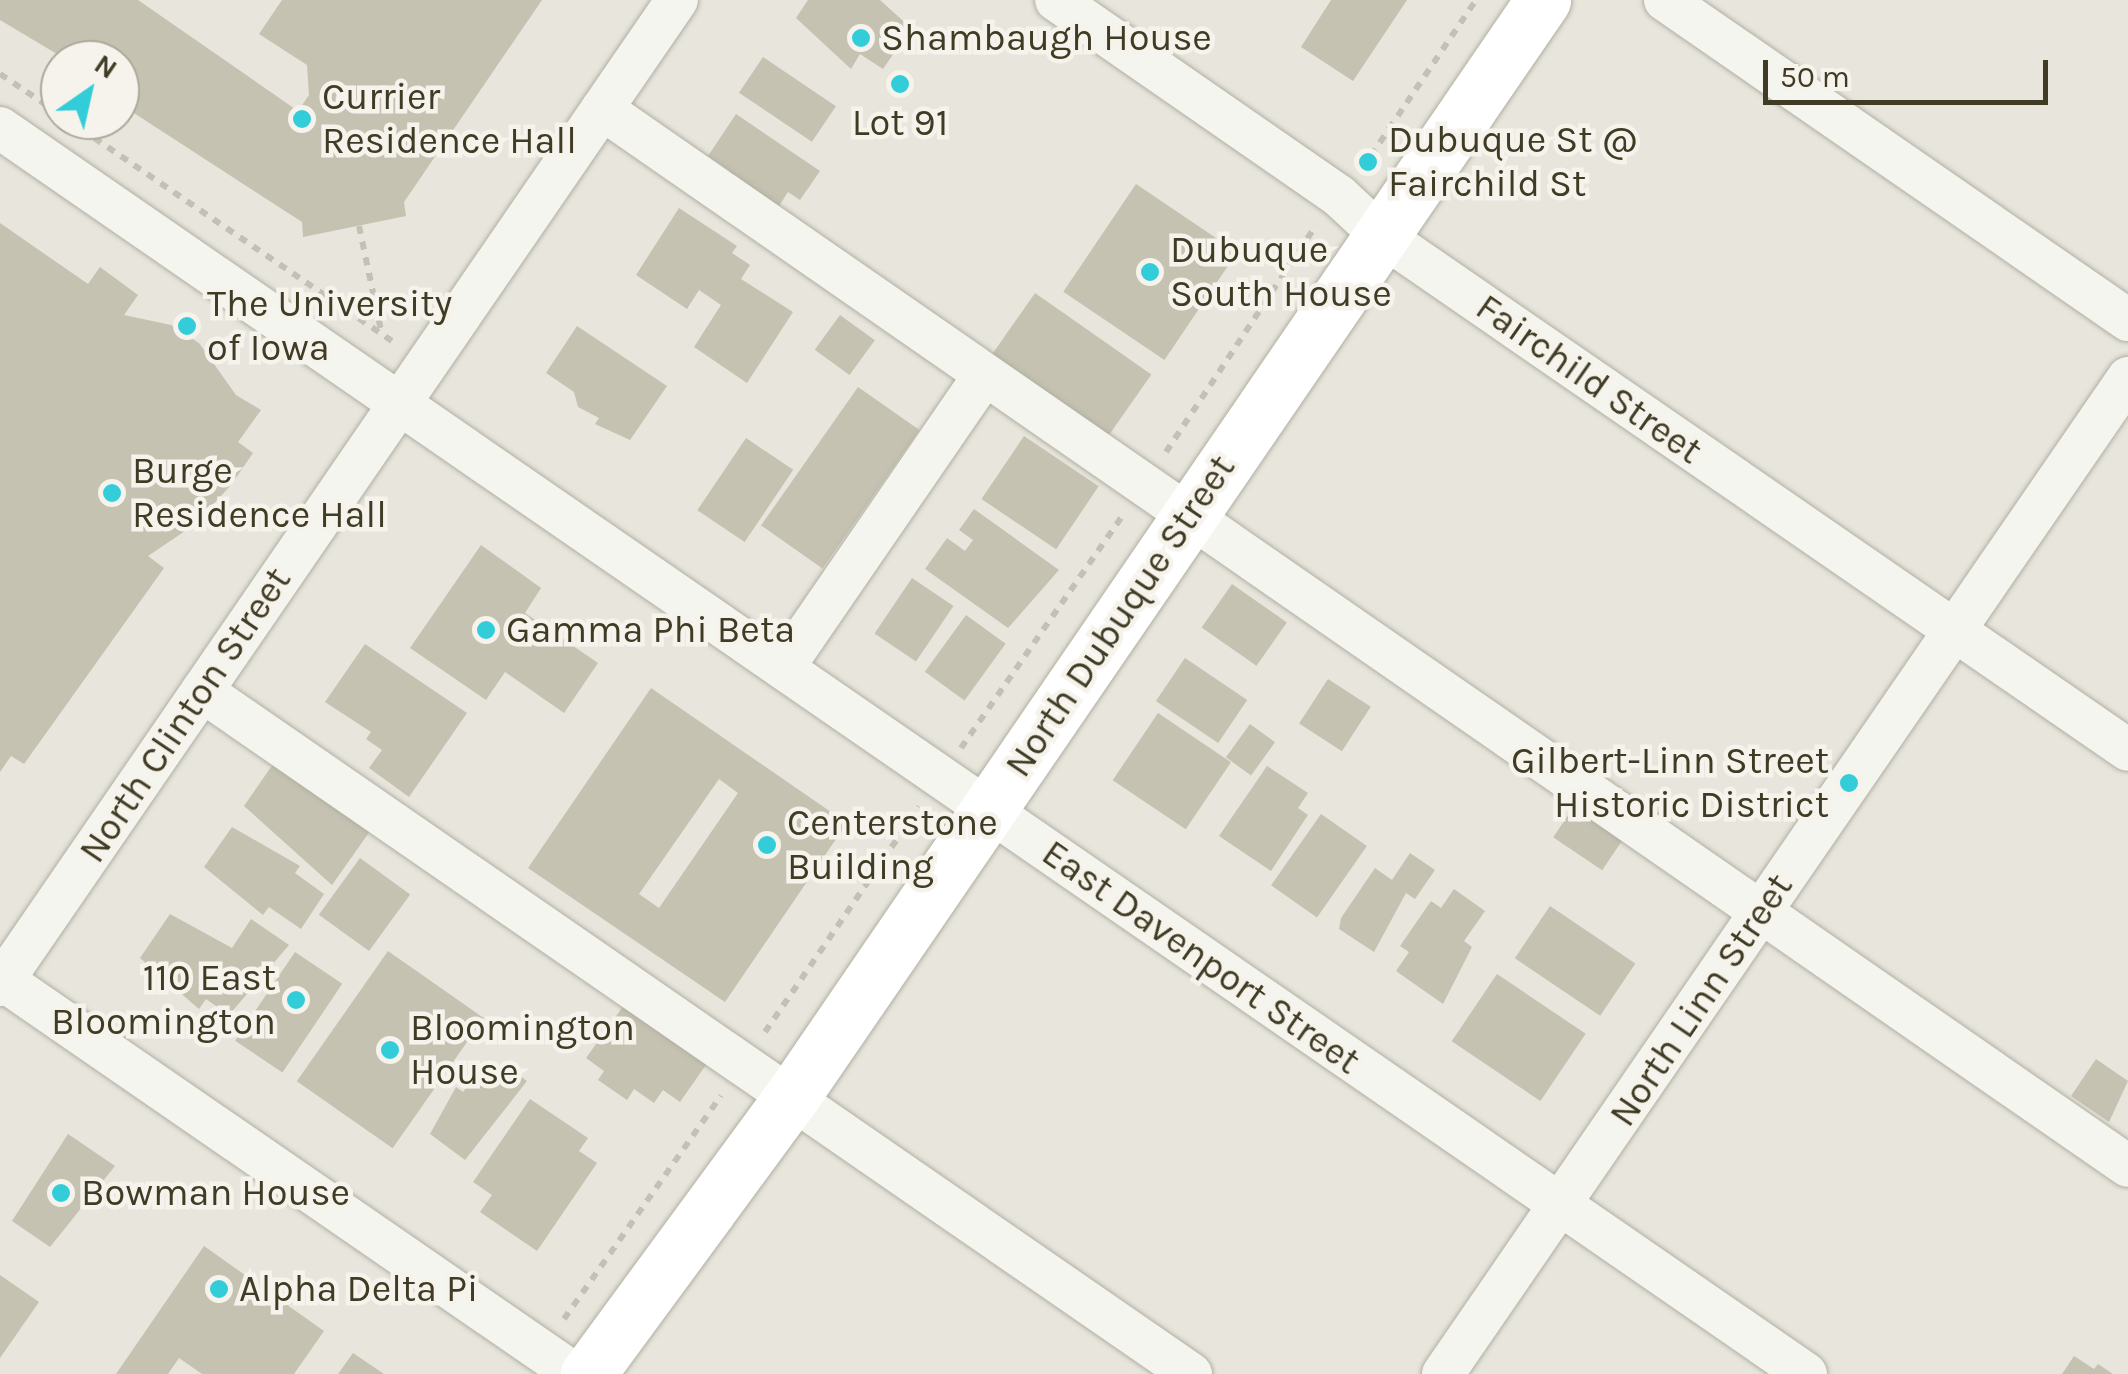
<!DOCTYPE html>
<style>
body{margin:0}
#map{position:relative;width:2128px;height:1374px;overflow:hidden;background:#e7e5dc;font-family:Karla,sans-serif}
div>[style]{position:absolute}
.building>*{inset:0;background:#c5c2b2;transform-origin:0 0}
.path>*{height:6px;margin-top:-3px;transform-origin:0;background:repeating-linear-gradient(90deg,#c2c1b6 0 8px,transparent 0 16px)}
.roads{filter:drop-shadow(0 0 2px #b1afa1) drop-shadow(0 0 2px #b1afa1)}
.minor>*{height:42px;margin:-21px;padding:0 21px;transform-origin:21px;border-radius:21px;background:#f5f5ef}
.major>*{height:55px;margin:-27.5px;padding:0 27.5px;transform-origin:27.5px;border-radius:27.5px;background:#fff}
.dots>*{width:28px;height:28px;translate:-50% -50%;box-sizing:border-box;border:5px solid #f5f3eb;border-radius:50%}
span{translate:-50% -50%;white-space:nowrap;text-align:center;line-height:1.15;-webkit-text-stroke:9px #f5f3eb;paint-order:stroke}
.poi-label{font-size:38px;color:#3f3b24}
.left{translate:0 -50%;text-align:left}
.right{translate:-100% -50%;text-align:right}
.street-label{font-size:38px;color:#3f3b24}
.north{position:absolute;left:40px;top:40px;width:100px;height:100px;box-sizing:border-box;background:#f5f3eb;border:2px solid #aca99b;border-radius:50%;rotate:34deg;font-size:28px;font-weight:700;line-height:40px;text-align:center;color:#3f3b24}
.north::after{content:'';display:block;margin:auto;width:35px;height:45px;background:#33cdda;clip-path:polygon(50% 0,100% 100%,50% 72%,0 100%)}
.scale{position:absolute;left:1763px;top:60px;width:285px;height:45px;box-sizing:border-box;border:5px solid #3f3b24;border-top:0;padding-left:12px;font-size:30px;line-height:35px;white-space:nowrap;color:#3f3b24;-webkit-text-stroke:8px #f5f3eb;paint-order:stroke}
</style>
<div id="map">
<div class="building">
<div style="clip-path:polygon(0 0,138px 0,298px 111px,309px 95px,307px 65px,259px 34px,282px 0,542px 0,404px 202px,406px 216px,303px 237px,302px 222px,120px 104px,120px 60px,67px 60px,0 20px)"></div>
<div style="clip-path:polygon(808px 0,880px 0,911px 28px,883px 69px,860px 54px,851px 69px,796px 18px)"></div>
<div style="clip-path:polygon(1331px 0,1407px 0,1353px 81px,1301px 47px)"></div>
<div style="left:763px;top:57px;width:88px;height:43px;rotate:34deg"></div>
<div style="clip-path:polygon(736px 114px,820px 171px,800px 200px,788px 192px,779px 206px,725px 178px,730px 171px,708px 156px)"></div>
<div style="left:1136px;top:184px;width:122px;height:130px;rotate:34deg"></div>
<div style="clip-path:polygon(679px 208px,737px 246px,732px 253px,750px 265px,741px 279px,793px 312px,747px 383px,694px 347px,721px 305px,699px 290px,687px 309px,636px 275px)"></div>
<div style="clip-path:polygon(0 223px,88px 284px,100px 267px,138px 295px,124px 315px,171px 325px,199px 343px,236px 395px,261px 410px,238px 442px,253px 453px,231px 485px,194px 525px,148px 556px,164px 568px,24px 764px,11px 756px,0 772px)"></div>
<div style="left:1035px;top:293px;width:142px;height:75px;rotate:35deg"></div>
<div style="left:840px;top:315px;width:43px;height:43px;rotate:36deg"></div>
<div style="clip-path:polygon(577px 326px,667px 386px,630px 440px,595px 424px,599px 418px,578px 407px,574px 392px,546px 373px)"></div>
<div style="left:858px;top:387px;width:75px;height:169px;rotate:35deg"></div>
<div style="left:1024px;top:436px;width:90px;height:76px;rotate:34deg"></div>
<div style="left:746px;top:438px;width:57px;height:87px;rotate:34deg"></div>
<div style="clip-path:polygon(974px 509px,1059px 570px,1008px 628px,925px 569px,947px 538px,965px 551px,973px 540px,959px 530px)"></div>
<div style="clip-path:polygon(481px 545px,541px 588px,525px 613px,598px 663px,564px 713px,505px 672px,486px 700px,410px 648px)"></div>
<div style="left:912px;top:578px;width:50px;height:67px;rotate:34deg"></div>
<div style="left:1232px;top:584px;width:67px;height:53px;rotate:35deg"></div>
<div style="left:966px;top:615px;width:49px;height:70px;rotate:36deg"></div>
<div style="clip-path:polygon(365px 644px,467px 713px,409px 797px,369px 768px,382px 750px,366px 739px,371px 732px,325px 702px)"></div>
<div style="left:1185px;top:658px;width:75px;height:52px;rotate:34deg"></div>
<div style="left:1328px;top:679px;width:51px;height:53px;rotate:33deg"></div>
<div style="clip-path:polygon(evenodd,651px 688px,847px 823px,725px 1002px,528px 868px,651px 688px,719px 779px,738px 793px,659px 908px,639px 894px,719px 779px)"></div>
<div style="left:1158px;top:713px;width:88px;height:81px;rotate:34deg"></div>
<div style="left:1250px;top:724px;width:31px;height:41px;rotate:36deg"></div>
<div style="clip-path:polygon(278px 757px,375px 824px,332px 885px,244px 806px)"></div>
<div style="clip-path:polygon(1267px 766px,1308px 793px,1298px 808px,1308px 815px,1271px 871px,1219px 836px)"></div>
<div style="left:1575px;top:805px;width:59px;height:39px;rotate:34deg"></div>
<div style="left:1321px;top:814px;width:56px;height:87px;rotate:35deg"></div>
<div style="clip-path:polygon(232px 827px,300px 866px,295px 873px,324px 894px,301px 929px,269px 907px,263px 915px,204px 867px)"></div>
<div style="clip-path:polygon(1410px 853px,1435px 870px,1415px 899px,1406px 893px,1374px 952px,1339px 929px,1341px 918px,1375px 868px,1392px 880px)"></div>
<div style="left:360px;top:858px;width:62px;height:70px;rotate:36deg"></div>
<div style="clip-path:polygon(1454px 889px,1485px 911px,1464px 941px,1472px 947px,1443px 1004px,1396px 971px,1409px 952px,1400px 946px,1431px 901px,1441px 908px)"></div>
<div style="left:1550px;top:906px;width:103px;height:63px;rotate:34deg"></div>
<div style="clip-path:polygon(170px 914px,232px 948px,251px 919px,289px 945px,229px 1015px,206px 999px,199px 1009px,140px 958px)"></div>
<div style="left:388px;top:951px;width:117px;height:159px;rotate:35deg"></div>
<div style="left:295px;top:952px;width:57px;height:107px;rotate:34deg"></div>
<div style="left:1497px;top:974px;width:107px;height:81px;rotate:34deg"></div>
<div style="clip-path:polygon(624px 1005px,708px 1062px,680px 1102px,663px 1090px,654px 1103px,634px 1089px,627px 1100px,598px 1080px,604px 1071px,586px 1058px)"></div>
<div style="clip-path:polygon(2096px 1059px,2128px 1081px,2109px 1122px,2071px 1096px)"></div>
<div style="clip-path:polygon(508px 1067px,527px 1081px,465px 1160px,430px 1134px,456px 1087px,463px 1092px,477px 1073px,494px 1085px)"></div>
<div style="clip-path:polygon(530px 1099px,588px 1138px,579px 1151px,597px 1163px,537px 1251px,480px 1212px,492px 1195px,473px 1182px)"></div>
<div style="clip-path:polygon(68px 1134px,115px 1166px,50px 1247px,12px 1221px)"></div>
<div style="clip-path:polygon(204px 1246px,324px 1331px,294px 1374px,202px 1374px,179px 1358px,168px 1374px,116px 1374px)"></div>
<div style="clip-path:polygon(0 1275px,39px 1302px,0 1358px)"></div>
<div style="clip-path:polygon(353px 1353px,384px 1374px,338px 1374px)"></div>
<div style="clip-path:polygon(2074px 1356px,2094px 1369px,2098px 1364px,2113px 1374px,2062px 1374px)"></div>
</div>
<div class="path">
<div style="left:0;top:74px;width:72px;rotate:33.7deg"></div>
<div style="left:68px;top:120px;width:394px;rotate:34.3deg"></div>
<div style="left:1362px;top:169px;width:204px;rotate:-56deg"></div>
<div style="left:359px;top:226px;width:106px;rotate:78.1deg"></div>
<div style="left:1166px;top:452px;width:272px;rotate:-56.5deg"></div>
<div style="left:961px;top:748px;width:282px;rotate:-55.2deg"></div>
<div style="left:765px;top:1032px;width:273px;rotate:-55.6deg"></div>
<div style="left:564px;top:1319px;width:273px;rotate:-54.9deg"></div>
</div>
<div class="roads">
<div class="minor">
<div style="left:1056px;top:0;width:344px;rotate:34.7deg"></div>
<div style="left:1339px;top:196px;width:57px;rotate:42.9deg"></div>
<div style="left:1381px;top:235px;width:907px;rotate:34.58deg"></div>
<div style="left:1665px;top:0;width:563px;rotate:34.65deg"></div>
<div style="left:602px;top:109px;width:1856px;rotate:34.71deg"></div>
<div style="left:0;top:128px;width:2194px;rotate:34.6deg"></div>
<div style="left:783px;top:668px;width:354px;rotate:-55.5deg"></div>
<div style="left:202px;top:691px;width:1202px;rotate:34.63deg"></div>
<div style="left:0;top:978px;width:698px;rotate:34.56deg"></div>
<div style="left:0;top:985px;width:1195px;rotate:-55.5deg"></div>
<div style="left:1443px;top:1374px;width:1209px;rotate:-55.48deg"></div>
</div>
<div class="major">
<div style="left:588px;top:1374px;width:343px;rotate:-53.7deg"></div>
<div style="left:791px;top:1098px;width:1331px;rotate:-55.59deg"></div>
</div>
</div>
<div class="dots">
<div style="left:861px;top:38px;background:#33cdda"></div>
<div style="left:900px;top:84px;background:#33cdda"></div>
<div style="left:302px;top:119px;background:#33cdda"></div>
<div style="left:1368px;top:162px;background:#33cdda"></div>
<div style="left:1150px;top:272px;background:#33cdda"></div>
<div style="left:187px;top:326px;background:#33cdda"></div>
<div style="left:112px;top:493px;background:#33cdda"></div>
<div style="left:486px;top:630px;background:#33cdda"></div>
<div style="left:1849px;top:783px;background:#33cdda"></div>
<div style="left:767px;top:845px;background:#33cdda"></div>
<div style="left:296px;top:1000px;background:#33cdda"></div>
<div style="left:390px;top:1050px;background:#33cdda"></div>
<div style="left:61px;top:1193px;background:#33cdda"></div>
<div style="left:219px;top:1289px;background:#33cdda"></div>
</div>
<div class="poi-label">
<span class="left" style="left:881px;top:38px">Shambaugh House</span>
<span class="left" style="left:322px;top:119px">Currier<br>Residence Hall</span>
<span style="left:900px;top:123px">Lot 91</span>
<span class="left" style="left:1388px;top:162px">Dubuque St @<br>Fairchild St</span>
<span class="left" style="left:1170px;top:272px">Dubuque<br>South House</span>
<span class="left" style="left:207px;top:326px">The University<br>of Iowa</span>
<span class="left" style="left:132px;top:493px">Burge<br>Residence Hall</span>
<span class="left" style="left:506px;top:630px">Gamma Phi Beta</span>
<span class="right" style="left:1829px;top:783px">Gilbert-Linn Street<br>Historic District</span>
<span class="left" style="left:787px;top:845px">Centerstone<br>Building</span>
<span class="right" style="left:276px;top:1000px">110 East<br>Bloomington</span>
<span class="left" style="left:410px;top:1050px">Bloomington<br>House</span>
<span class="left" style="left:81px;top:1193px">Bowman House</span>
<span class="left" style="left:239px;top:1289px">Alpha Delta Pi</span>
</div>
<div class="street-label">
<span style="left:1589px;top:379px;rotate:35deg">Fairchild Street</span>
<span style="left:1120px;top:616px;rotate:-56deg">North Dubuque Street</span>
<span style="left:185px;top:715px;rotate:-56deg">North Clinton Street</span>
<span style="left:1201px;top:957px;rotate:35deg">East Davenport Street</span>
<span style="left:1701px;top:1000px;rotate:-56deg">North Linn Street</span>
</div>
<div class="north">N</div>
<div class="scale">50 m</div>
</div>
